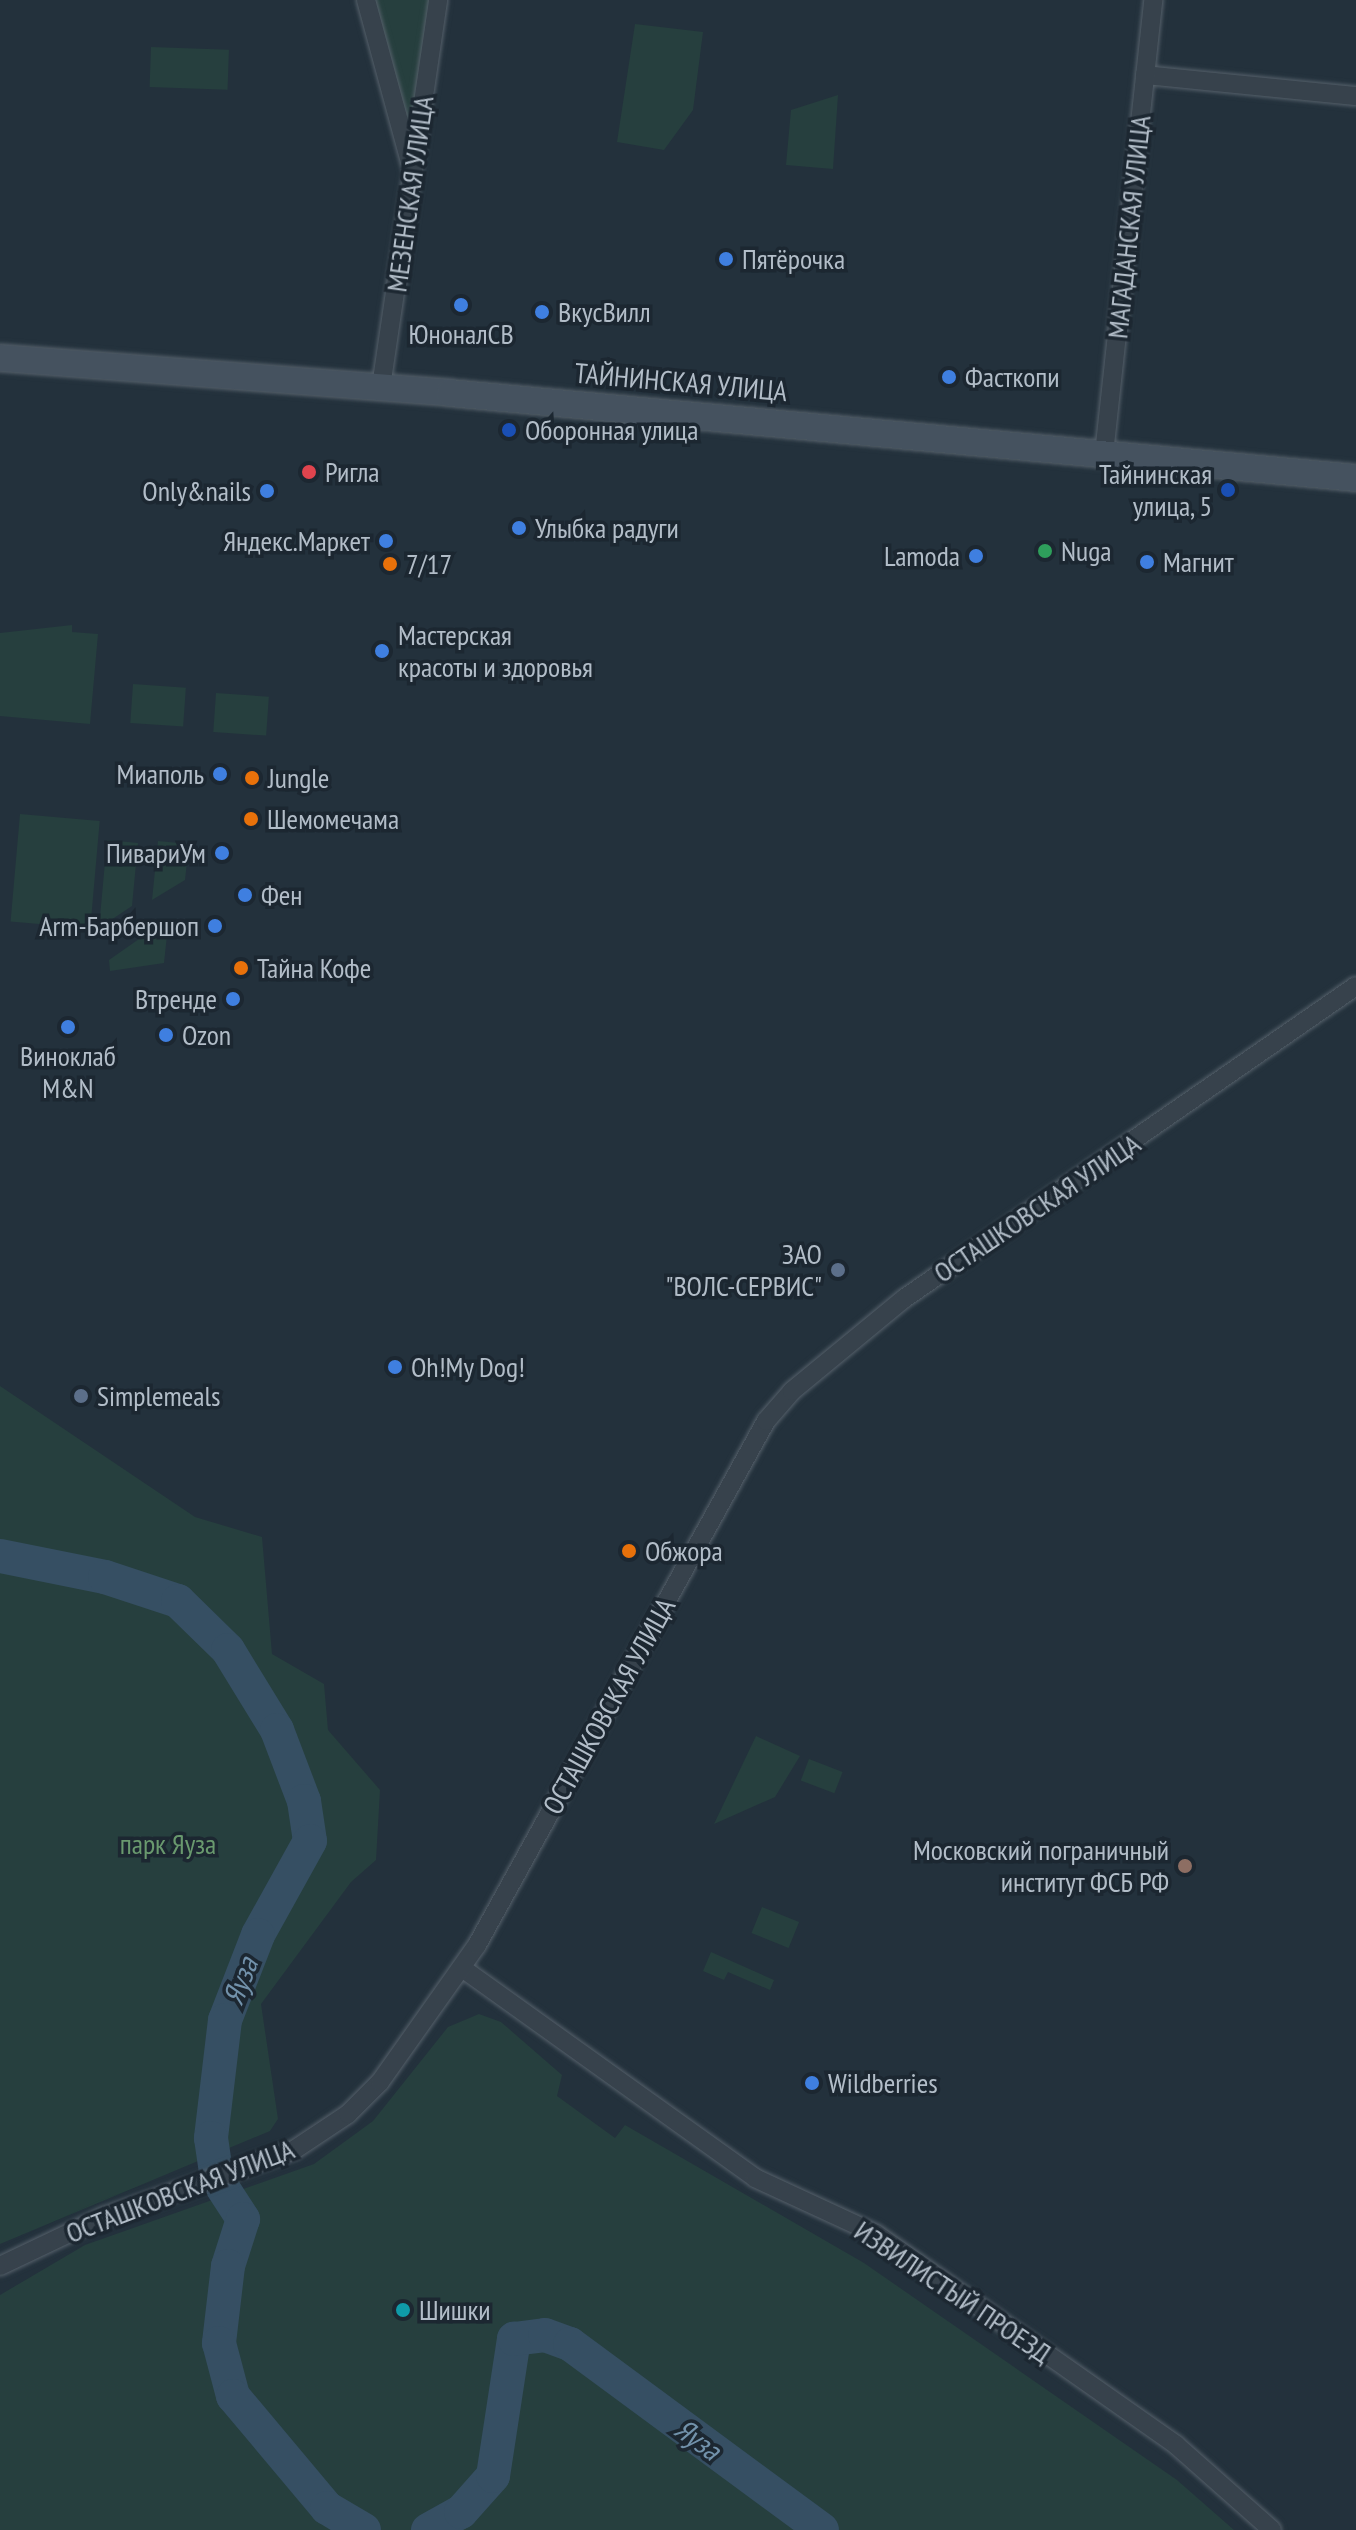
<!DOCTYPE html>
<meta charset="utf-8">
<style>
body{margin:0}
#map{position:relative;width:1356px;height:2530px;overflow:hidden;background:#23313c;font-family:"PT Sans Narrow",sans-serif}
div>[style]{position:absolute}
.green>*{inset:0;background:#263f3e;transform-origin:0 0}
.water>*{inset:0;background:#364f63}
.river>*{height:34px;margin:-17px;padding:0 17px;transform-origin:17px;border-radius:17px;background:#364f63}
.roads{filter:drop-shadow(0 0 2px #55606a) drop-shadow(0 0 2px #55606a)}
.street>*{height:18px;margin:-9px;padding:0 9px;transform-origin:9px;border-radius:9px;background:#37424c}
.secondary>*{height:26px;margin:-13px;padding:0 13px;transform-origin:13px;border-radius:13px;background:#45525f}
.dots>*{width:22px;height:22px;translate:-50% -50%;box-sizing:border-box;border:4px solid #1c2731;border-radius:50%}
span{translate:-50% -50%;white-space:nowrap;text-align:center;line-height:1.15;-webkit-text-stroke:7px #1c2731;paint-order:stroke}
.street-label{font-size:28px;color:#b2bdc8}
.poi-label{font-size:28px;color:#b2bdc8}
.left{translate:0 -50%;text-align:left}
.right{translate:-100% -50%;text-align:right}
.park-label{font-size:28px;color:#69996e}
.water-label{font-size:30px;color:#7292ab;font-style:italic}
</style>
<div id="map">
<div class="green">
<div style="clip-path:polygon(374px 0,433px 0,412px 142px)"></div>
<div style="clip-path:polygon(635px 24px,703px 32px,693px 110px,664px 150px,617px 142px)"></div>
<div style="left:151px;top:47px;width:78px;height:40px;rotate:2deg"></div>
<div style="clip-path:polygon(838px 95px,833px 169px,786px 165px,791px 110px)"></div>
<div style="clip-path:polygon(72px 625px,72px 632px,98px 634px,90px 724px,0 716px,0 633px)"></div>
<div style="left:133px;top:684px;width:53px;height:39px;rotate:4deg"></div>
<div style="left:216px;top:693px;width:53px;height:39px;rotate:4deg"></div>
<div style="left:20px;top:814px;width:80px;height:108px;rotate:5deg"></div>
<div style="clip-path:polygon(107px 840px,138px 843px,132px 906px,99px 928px)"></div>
<div style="clip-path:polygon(158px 841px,189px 844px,185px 880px,152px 900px)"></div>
<div style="clip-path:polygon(159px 925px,168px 926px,164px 963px,110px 971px,109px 960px)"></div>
<div style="clip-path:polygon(0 1386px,195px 1517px,262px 1537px,272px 1654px,324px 1684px,328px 1730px,380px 1790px,376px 1860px,351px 1882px,261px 2004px,278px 2119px,270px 2131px,0 2244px)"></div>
<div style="clip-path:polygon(756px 1736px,800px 1756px,775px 1797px,714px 1824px)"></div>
<div style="left:809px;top:1759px;width:36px;height:23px;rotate:21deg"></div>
<div style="left:762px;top:1907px;width:40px;height:28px;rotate:22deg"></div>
<div style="clip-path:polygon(711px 1952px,774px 1980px,770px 1990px,728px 1972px,724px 1980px,703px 1971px)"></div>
<div style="clip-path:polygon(479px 2014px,501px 2022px,562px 2075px,557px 2096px,615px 2138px,625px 2125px,864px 2263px,1177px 2480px,1234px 2530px,0 2530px,0 2295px,85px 2245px,314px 2164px,373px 2121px,448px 2027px)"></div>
</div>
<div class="water">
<div style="clip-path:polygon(753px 2459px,773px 2475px,836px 2530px,811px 2530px,737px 2477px)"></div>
</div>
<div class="river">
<div style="left:0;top:1556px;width:107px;rotate:11.3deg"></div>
<div style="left:105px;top:1577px;width:77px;rotate:18.2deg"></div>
<div style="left:178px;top:1601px;width:70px;rotate:44.4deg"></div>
<div style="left:228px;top:1650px;width:94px;rotate:58.5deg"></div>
<div style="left:277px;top:1730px;width:76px;rotate:69.2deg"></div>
<div style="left:304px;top:1801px;width:40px;rotate:81.5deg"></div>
<div style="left:310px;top:1841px;width:107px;rotate:119deg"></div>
<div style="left:258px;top:1935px;width:91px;rotate:111.2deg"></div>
<div style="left:225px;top:2020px;width:119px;rotate:96.8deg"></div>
<div style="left:211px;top:2138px;width:41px;rotate:81.7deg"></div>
<div style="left:217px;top:2179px;width:48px;rotate:57deg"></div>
<div style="left:243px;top:2219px;width:49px;rotate:107.7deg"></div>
<div style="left:228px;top:2266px;width:78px;rotate:96.7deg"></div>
<div style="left:219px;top:2343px;width:55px;rotate:75.2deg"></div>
<div style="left:233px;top:2396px;width:146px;rotate:50deg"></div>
<div style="left:327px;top:2508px;width:43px;rotate:30.7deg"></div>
<div style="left:428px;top:2530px;width:38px;rotate:-29deg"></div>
<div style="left:461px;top:2512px;width:48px;rotate:-48.4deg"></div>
<div style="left:493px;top:2476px;width:139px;rotate:-81.3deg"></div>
<div style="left:514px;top:2339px;width:31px;rotate:-7deg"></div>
<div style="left:545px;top:2335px;width:27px;rotate:20deg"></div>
<div style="left:570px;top:2344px;width:313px;rotate:36.4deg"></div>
</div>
<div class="roads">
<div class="street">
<div style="left:366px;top:0;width:172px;rotate:74.8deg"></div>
<div style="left:1145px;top:75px;width:212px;rotate:5.7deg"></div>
<div style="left:381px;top:387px;width:391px;rotate:-81.6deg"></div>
<div style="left:1104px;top:454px;width:457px;rotate:-83.8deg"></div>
<div style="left:462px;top:1968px;width:360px;rotate:35.6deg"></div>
<div style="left:755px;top:2178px;width:133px;rotate:24.8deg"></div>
<div style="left:876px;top:2234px;width:367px;rotate:35.1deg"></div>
<div style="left:1176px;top:2445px;width:128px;rotate:41.5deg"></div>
<div style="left:0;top:2266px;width:114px;rotate:-25.4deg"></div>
<div style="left:103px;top:2217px;width:202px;rotate:-19.3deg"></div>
<div style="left:294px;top:2150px;width:65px;rotate:-33.7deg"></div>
<div style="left:348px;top:2114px;width:45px;rotate:-45deg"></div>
<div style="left:380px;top:2082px;width:168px;rotate:-54.7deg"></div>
<div style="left:477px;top:1945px;width:598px;rotate:-61.12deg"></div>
<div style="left:766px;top:1421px;width:40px;rotate:-49deg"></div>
<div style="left:792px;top:1391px;width:146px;rotate:-39.5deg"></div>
<div style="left:905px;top:1298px;width:548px;rotate:-34.68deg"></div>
</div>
<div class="secondary">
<div style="left:0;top:358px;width:451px;rotate:4.4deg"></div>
<div style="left:450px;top:393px;width:910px;rotate:5.36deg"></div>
</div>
</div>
<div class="dots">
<div style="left:726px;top:259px;background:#3f7fe0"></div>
<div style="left:461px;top:305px;background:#3f7fe0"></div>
<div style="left:542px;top:312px;background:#3f7fe0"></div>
<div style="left:949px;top:377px;background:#3f7fe0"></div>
<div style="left:509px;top:430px;background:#1a4fb4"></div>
<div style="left:309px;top:472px;background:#e0444e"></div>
<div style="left:1228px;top:490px;background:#1a4fb4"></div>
<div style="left:267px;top:491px;background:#3f7fe0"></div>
<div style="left:519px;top:528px;background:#3f7fe0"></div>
<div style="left:386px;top:541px;background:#3f7fe0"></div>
<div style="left:1045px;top:551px;background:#2e9e5b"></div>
<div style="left:976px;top:556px;background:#3f7fe0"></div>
<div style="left:1147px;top:562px;background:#3f7fe0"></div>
<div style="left:390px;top:564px;background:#e8710a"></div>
<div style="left:382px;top:651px;background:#3f7fe0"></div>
<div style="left:220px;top:774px;background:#3f7fe0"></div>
<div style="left:252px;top:778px;background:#e8710a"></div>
<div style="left:251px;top:819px;background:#e8710a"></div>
<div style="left:222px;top:853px;background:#3f7fe0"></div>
<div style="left:245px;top:895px;background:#3f7fe0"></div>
<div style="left:215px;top:926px;background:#3f7fe0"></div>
<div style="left:241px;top:968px;background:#e8710a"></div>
<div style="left:233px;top:999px;background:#3f7fe0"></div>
<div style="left:68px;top:1027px;background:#3f7fe0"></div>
<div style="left:166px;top:1035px;background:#3f7fe0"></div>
<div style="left:838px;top:1270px;background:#5c6f8a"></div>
<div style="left:395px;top:1367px;background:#3f7fe0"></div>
<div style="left:81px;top:1396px;background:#5c6f8a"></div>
<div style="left:629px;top:1551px;background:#e8710a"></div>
<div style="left:1185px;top:1866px;background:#8d6e63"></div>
<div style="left:812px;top:2083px;background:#3f7fe0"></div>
<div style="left:403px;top:2310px;background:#0f9aa8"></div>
</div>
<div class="street-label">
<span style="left:410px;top:194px;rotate:-82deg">МЕЗЕНСКАЯ УЛИЦА</span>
<span style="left:1129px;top:227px;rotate:-84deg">МАГАДАНСКАЯ УЛИЦА</span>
<span style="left:681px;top:382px;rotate:5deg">ТАЙНИНСКАЯ УЛИЦА</span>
<span style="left:1037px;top:1208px;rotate:-34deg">ОСТАШКОВСКАЯ УЛИЦА</span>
<span style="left:609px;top:1706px;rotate:-61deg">ОСТАШКОВСКАЯ УЛИЦА</span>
<span style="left:180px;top:2191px;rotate:-21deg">ОСТАШКОВСКАЯ УЛИЦА</span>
<span style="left:953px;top:2292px;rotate:34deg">ИЗВИЛИСТЫЙ ПРОЕЗД</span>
</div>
<div class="poi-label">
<span class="left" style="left:742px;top:259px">Пятёрочка</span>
<span class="left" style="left:558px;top:312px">ВкусВилл</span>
<span style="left:461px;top:334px">ЮноналСВ</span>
<span class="left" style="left:965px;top:377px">Фасткопи</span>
<span class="left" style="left:525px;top:430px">Оборонная улица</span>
<span class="left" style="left:325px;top:472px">Ригла</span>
<span class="right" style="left:1212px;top:490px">Тайнинская<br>улица, 5</span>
<span class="right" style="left:251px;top:491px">Only&amp;nails</span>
<span class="left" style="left:535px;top:528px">Улыбка радуги</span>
<span class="right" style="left:370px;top:541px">Яндекс.Маркет</span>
<span class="left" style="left:1061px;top:551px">Nuga</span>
<span class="right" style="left:960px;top:556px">Lamoda</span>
<span class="left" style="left:1163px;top:562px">Магнит</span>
<span class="left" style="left:406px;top:564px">7/17</span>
<span class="left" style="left:398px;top:651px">Мастерская<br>красоты и здоровья</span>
<span class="right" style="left:204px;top:774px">Миаполь</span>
<span class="left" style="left:268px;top:778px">Jungle</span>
<span class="left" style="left:267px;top:819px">Шемомечама</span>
<span class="right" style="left:206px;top:853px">ПивариУм</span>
<span class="left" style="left:261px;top:895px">Фен</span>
<span class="right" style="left:199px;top:926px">Arm-Барбершоп</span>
<span class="left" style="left:257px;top:968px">Тайна Кофе</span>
<span class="right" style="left:217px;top:999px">Втренде</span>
<span class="left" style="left:182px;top:1035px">Ozon</span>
<span style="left:68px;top:1072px">Виноклаб<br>М&amp;N</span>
<span class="right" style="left:822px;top:1270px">ЗАО<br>"ВОЛС-СЕРВИС"</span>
<span class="left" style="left:411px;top:1367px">Oh!My Dog!</span>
<span class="left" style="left:97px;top:1396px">Simplemeals</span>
<span class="left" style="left:645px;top:1551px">Обжора</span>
<span class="right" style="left:1169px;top:1866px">Московский пограничный<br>институт ФСБ РФ</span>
<span class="left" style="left:828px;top:2083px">Wildberries</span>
<span class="left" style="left:419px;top:2310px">Шишки</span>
</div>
<div class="park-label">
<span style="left:168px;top:1844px">парк Яуза</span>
</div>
<div class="water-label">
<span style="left:240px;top:1981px;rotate:-69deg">Яуза</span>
<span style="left:698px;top:2439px;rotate:36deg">Яуза</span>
</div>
</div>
